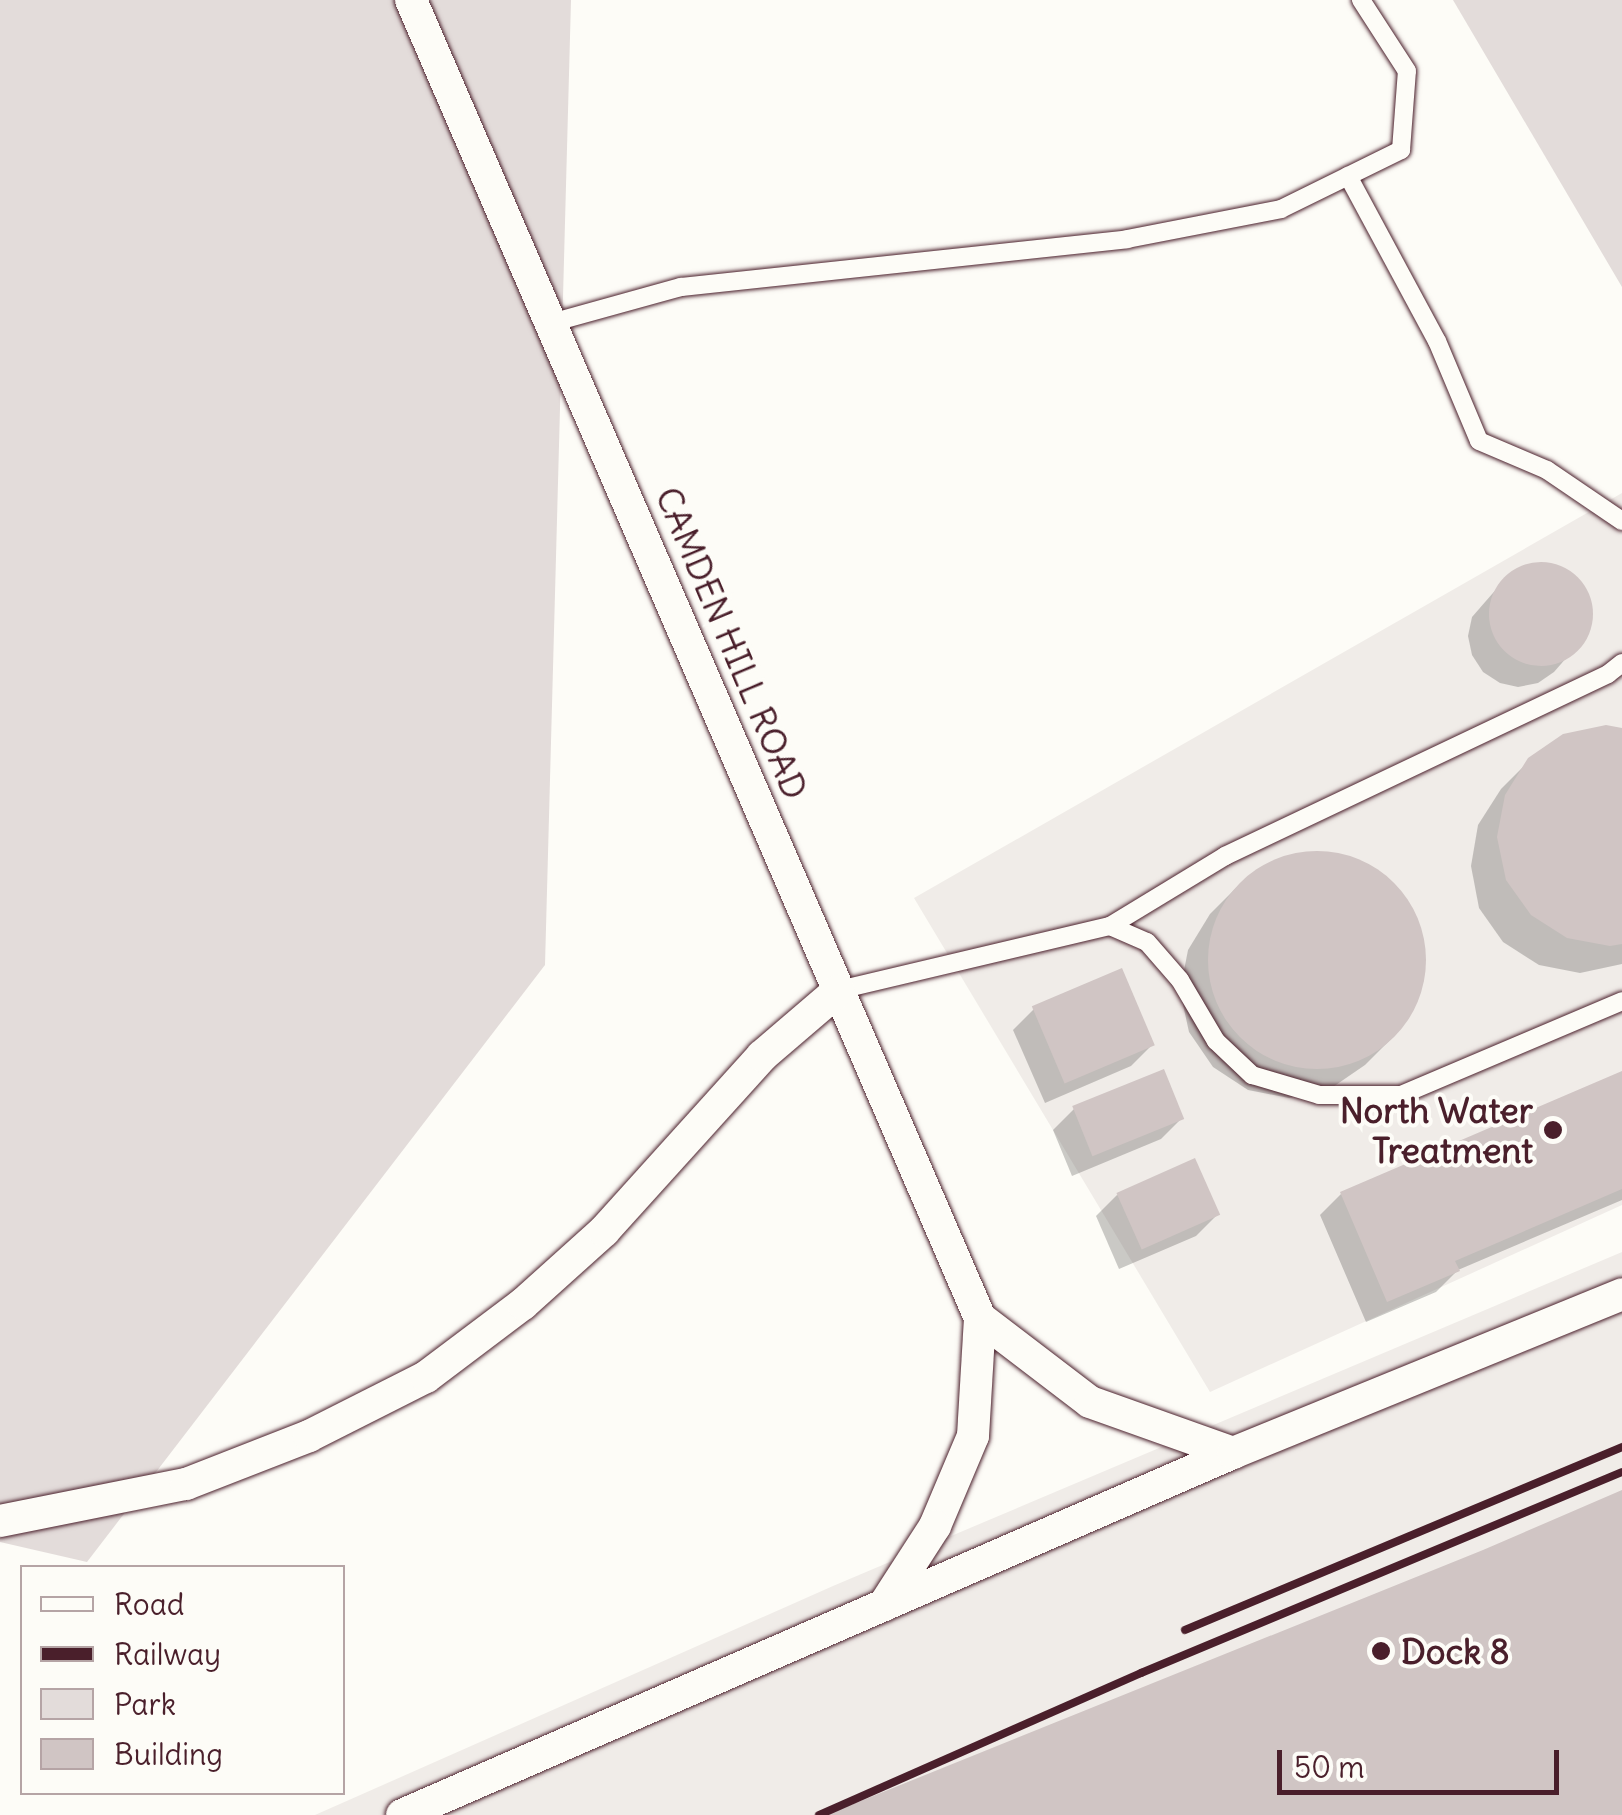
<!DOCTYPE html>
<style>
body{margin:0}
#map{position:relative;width:1622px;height:1815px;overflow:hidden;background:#fdfcf7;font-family:Delius,sans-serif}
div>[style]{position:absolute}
.built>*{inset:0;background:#f0ece8}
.green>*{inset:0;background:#e3dcda}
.shadow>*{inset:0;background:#0003}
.building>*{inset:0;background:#d0c5c4;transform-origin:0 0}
.round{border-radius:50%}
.roads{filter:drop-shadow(0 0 2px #4a1f2b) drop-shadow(0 0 2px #4a1f2b)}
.service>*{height:18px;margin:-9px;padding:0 9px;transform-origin:9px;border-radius:9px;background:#fdfcf7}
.minor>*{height:32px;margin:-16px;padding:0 16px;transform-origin:16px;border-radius:16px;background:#fdfcf7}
.rail>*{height:8px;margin:-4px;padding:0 4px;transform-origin:4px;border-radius:4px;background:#4a1f2b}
.dots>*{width:28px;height:28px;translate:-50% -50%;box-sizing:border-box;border:5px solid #fdfcf7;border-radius:50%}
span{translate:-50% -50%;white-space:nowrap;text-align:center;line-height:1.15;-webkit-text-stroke:8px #fdfcf7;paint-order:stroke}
.street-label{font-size:35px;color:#4a1f2b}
.poi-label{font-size:35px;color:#4a1f2b;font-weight:700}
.right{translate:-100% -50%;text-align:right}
.left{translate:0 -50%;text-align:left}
.legend{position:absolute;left:20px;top:1565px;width:325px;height:230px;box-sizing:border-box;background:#fdfcf7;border:2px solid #b5a4a5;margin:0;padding:12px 18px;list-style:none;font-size:30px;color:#4a1f2b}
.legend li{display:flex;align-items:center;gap:20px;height:50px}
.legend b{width:50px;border:2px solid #b5a4a5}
.scale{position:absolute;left:1277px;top:1750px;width:282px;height:45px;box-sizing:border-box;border:5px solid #4a1f2b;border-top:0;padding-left:12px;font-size:30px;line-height:35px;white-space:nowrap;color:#4a1f2b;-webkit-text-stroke:8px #fdfcf7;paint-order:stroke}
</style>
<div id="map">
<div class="built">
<div style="clip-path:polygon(1622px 493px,1622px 1205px,1210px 1392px,914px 898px)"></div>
<div style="clip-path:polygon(1622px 1252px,1622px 1815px,315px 1815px,833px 1586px)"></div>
</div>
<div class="green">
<div style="clip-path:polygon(0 0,571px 0,545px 965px,87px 1562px,0 1542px)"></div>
<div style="clip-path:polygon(1453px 0,1622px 0,1622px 287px)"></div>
</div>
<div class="shadow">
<div style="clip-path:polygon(1542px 563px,1561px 567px,1577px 578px,1592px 614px,1588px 633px,1554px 672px,1538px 683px,1518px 687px,1500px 683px,1483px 672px,1472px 655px,1468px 636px,1472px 617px,1506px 578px,1522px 567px)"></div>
<div style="clip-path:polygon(1622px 730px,1622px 964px,1580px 973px,1539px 965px,1503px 942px,1479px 908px,1471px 866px,1478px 825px,1501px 789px,1530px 760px)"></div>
<div style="clip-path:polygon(1315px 853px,1357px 860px,1392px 883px,1416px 918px,1425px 959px,1417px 1000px,1394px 1036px,1365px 1065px,1330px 1089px,1289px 1098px,1248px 1090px,1213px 1067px,1189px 1032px,1180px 991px,1188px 950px,1210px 914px,1239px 885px,1274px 861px)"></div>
<div style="clip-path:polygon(1034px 1009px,1152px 1045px,1131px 1066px,1045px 1103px,1013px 1030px)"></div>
<div style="clip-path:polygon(1622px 1074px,1622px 1200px,1458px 1270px,1436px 1292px,1366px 1322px,1320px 1215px,1341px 1194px)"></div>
<div style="clip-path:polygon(1074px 1109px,1182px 1118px,1161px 1139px,1072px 1176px,1053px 1130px)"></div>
<div style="clip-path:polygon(1117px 1195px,1217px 1215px,1196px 1236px,1119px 1269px,1096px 1216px)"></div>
</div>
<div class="building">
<div class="round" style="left:1489px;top:562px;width:104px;height:104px"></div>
<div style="clip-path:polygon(1606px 725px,1622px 728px,1622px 944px,1610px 946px,1567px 938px,1531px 915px,1506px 880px,1497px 837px,1505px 795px,1528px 758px,1563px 734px)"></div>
<div class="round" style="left:1208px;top:851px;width:218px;height:218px"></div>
<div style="left:1122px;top:968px;width:84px;height:98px;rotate:67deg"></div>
<div style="left:1164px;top:1069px;width:54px;height:99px;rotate:68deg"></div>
<div style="clip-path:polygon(1622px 1071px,1622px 1189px,1455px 1261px,1460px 1271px,1387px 1302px,1340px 1192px)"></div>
<div style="left:1195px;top:1158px;width:62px;height:86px;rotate:66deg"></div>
<div style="clip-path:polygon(1622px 1490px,1622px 1815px,826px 1815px,1483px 1550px)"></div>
</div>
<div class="roads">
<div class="service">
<div style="left:1348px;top:176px;width:187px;rotate:61.7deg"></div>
<div style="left:1437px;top:341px;width:108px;rotate:67.2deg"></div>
<div style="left:1479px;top:441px;width:74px;rotate:23.1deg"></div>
<div style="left:1547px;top:470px;width:91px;rotate:34.2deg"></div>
<div style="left:551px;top:323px;width:135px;rotate:-15.5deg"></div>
<div style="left:681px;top:287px;width:449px;rotate:-6.1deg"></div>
<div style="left:1127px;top:239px;width:157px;rotate:-11deg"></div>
<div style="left:1281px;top:209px;width:134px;rotate:-26.2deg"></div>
<div style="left:1401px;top:150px;width:79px;rotate:-85.7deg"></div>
<div style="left:1407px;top:71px;width:85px;rotate:-122.9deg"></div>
<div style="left:1110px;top:926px;width:135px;rotate:-31.3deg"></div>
<div style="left:1225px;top:856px;width:424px;rotate:-25.4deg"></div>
<div style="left:1608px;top:674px;width:18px;rotate:-38deg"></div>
<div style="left:839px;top:990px;width:278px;rotate:-13.3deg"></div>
<div style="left:1110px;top:926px;width:40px;rotate:23.4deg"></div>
<div style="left:1147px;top:942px;width:50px;rotate:49deg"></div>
<div style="left:1180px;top:980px;width:71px;rotate:59.5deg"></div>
<div style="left:1216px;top:1041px;width:50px;rotate:43.4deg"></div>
<div style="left:1252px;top:1075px;width:70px;rotate:16.6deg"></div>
<div style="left:1319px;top:1095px;width:82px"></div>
<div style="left:1401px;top:1095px;width:240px;rotate:-23deg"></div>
</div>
<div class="minor">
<div style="left:411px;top:0;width:1436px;rotate:66.65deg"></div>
<div style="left:980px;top:1318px;width:118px;rotate:93.4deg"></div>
<div style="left:973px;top:1436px;width:98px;rotate:112.9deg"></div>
<div style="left:935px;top:1526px;width:94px;rotate:122.8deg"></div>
<div style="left:980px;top:1318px;width:138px;rotate:37.4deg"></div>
<div style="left:1090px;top:1402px;width:152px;rotate:19.6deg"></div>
<div style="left:0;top:1521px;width:190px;rotate:-11.3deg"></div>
<div style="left:186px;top:1484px;width:132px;rotate:-21.3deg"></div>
<div style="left:309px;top:1436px;width:131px;rotate:-26.8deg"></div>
<div style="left:426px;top:1377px;width:121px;rotate:-37deg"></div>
<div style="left:523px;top:1304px;width:109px;rotate:-42deg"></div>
<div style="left:604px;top:1231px;width:236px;rotate:-47.9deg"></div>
<div style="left:762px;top:1056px;width:101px;rotate:-40.6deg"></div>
<div style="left:402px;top:1815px;width:906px;rotate:-23.54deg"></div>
<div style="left:1233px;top:1453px;width:420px;rotate:-22.2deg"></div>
</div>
</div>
<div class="rail">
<div style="left:1185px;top:1630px;width:474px;rotate:-22.7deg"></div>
<div style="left:819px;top:1815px;width:352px;rotate:-23.8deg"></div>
<div style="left:1141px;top:1673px;width:521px;rotate:-22.68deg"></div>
</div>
<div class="dots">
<div style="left:1553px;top:1130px;background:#4a1f2b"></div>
<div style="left:1381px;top:1651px;background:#4a1f2b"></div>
</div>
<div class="street-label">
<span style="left:732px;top:643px;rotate:67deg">CAMDEN HILL ROAD</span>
</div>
<div class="poi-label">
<span class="right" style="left:1533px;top:1130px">North Water<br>Treatment</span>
<span class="left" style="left:1401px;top:1651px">Dock 8</span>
</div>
<ul class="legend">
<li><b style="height:12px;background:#fdfcf7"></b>Road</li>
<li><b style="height:12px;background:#4a1f2b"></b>Railway</li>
<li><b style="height:28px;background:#e3dcda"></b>Park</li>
<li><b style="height:28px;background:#d0c5c4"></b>Building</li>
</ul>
<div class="scale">50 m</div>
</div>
